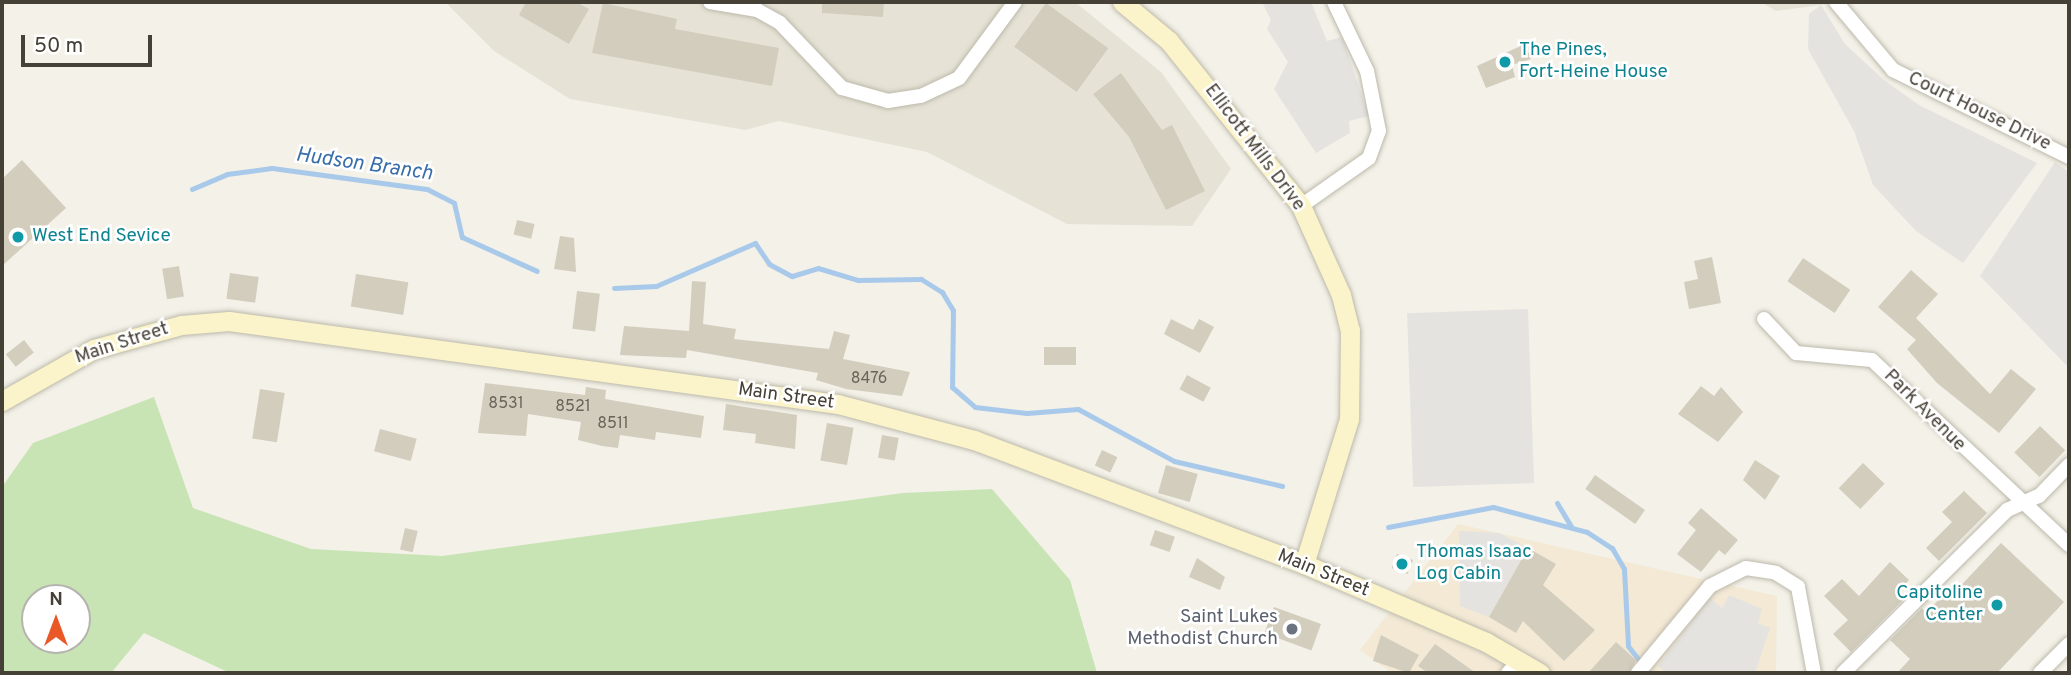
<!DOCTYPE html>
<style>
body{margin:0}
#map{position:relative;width:2071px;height:675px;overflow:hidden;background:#f3f1e8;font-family:Overpass,sans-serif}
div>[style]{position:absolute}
.residential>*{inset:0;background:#e6e3d6}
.commercial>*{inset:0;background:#f3e9d5}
.green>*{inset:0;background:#c9e4b4}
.parking>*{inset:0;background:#e4e3df;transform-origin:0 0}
.stream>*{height:5px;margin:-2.5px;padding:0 2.5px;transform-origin:2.5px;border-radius:2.5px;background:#a9c9eb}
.building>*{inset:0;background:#d3cdbe;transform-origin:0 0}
.roads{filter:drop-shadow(0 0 2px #bdb9ab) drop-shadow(0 0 2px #bdb9ab)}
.minor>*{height:14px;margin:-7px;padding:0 7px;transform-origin:7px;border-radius:7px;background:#fff}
.secondary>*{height:19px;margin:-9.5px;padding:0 9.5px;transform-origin:9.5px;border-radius:9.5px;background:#fbf4ca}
.dots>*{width:19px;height:19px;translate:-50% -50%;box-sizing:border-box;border:4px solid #fff;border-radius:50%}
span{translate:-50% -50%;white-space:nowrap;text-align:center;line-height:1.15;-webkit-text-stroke:5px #fff;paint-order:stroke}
.number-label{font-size:16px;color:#696459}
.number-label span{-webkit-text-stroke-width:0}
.culture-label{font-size:19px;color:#0d838f}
.left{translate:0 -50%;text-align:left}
.right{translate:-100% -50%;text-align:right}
.street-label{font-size:19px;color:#464137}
.worship-label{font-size:19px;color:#5b616d}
.water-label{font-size:21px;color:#386eaa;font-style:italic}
.frame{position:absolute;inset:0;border:4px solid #464137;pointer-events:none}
.north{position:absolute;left:21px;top:584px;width:70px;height:70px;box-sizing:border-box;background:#fff;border:2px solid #b5b3af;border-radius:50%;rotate:0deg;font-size:19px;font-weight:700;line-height:28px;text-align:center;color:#464137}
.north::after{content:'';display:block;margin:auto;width:24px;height:32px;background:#ea5828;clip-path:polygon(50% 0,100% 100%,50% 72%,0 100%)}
.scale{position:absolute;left:21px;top:35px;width:131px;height:32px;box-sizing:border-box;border:4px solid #464137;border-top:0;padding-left:9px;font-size:21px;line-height:24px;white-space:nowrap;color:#464137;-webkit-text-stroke:5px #fff;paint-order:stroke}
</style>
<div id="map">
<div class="residential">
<div style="clip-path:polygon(445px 2px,1075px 2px,1161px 72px,1231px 169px,1192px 226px,1067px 224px,927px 152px,779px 121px,745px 130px,570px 99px,494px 51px)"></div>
<div style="clip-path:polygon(1761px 2px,1836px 2px,1836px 3px,1776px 11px)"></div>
</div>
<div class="commercial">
<div style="clip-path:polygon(1458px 524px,1777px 596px,1776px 673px,1392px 673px,1360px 650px)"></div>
</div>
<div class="green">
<div style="clip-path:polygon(evenodd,154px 397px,193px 508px,311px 549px,442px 556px,903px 493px,992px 489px,1070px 580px,1097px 673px,230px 673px,144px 633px,111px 673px,2px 673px,2px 487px,33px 443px,154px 397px,35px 598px,77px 598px,77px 640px,35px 640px,35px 598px)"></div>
</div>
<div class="parking">
<div style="clip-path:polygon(1262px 2px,1311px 2px,1327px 41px,1342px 37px,1369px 116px,1349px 121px,1350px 133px,1316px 153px,1274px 89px,1288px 62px,1267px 29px,1271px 20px)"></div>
<div style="clip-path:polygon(1821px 5px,1845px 44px,1884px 80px,1919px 105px,2037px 163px,1963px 263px,1916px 231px,1873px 185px,1854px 131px,1808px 49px,1809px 14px)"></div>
<div style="clip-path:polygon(2055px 162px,2069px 172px,2069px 368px,1980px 276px)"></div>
<div style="left:1528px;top:309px;width:174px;height:121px;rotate:88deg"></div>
<div style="clip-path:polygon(1459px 531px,1499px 533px,1528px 548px,1489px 617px,1460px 606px)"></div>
<div style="clip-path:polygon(1729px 595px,1762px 609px,1758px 623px,1770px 628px,1755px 673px,1667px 673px,1658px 666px,1710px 598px,1722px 608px)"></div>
</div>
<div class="stream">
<div style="left:192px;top:189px;width:38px;rotate:-23deg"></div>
<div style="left:227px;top:174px;width:45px;rotate:-7.6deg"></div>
<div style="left:272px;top:168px;width:156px;rotate:7.7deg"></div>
<div style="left:427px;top:189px;width:30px;rotate:27deg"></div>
<div style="left:454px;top:203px;width:35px;rotate:77deg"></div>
<div style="left:462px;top:237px;width:82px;rotate:24.4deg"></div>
<div style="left:614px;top:288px;width:42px;rotate:-2.7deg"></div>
<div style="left:656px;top:286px;width:108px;rotate:-23.5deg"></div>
<div style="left:755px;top:243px;width:25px;rotate:56deg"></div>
<div style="left:769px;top:264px;width:26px;rotate:28deg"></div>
<div style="left:792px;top:276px;width:27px;rotate:-17deg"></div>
<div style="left:818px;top:268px;width:42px;rotate:16.7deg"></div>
<div style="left:858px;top:280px;width:63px;rotate:-0.9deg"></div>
<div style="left:921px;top:279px;width:25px;rotate:32deg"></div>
<div style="left:942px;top:292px;width:21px;rotate:59deg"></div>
<div style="left:953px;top:310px;width:77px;rotate:90.7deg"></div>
<div style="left:952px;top:387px;width:30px;rotate:41deg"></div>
<div style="left:975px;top:407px;width:52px;rotate:6.6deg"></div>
<div style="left:1027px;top:413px;width:51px;rotate:-4.5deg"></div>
<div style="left:1078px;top:409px;width:109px;rotate:28.4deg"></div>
<div style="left:1174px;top:461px;width:111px;rotate:13deg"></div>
<div style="left:1557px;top:503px;width:27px;rotate:59deg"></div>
<div style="left:1388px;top:527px;width:107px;rotate:-10.8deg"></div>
<div style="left:1493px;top:507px;width:97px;rotate:14.9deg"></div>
<div style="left:1587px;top:532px;width:30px;rotate:33deg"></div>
<div style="left:1612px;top:548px;width:24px;rotate:60deg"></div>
<div style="left:1624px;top:569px;width:77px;rotate:87deg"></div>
<div style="left:1628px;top:646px;width:34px;rotate:52deg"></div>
</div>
<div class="building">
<div style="clip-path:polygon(526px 2px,576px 2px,589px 9px,569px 44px,519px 15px)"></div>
<div style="clip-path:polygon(822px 2px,884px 2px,883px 17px,822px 13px)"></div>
<div style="clip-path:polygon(603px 3px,677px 19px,675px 29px,779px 48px,772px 86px,592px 53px)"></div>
<div style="left:1046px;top:3px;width:77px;height:54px;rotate:36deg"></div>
<div style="clip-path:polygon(1525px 44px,1531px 59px,1512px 65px,1515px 77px,1486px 88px,1477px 66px)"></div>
<div style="clip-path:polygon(1121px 73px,1162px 130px,1172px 125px,1205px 191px,1166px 210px,1129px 137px,1093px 94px)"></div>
<div style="clip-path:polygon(22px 160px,66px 208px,2px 266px,2px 179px)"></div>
<div style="left:517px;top:220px;width:18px;height:15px;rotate:13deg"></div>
<div style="clip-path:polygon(560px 236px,574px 238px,576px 272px,554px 269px)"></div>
<div style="clip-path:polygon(1712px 257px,1721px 303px,1689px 309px,1684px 282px,1698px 279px,1694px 261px)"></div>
<div style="left:1803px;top:258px;width:57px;height:28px;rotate:34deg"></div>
<div style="left:179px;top:266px;width:31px;height:17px;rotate:81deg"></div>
<div style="clip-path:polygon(1911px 270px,1938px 294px,1916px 318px,1990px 394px,2011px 369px,2036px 389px,1999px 433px,1937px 383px,1907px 349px,1916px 340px,1878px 307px)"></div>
<div style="left:230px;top:273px;width:29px;height:26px;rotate:8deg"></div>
<div style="left:356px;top:274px;width:53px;height:33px;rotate:9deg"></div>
<div style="clip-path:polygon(692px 281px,706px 282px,703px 324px,736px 329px,734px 339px,829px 349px,834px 331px,850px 335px,843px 359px,910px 372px,902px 396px,846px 389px,816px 380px,818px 373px,687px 350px,686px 358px,620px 355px,624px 326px,689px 331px)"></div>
<div style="left:577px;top:291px;width:23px;height:38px;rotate:7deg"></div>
<div style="clip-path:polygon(1171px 319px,1193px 330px,1199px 319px,1214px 327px,1200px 353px,1164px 334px)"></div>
<div style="left:24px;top:340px;width:16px;height:23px;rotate:52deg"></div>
<div style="left:1044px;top:347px;width:32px;height:18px"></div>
<div style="left:1187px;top:375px;width:27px;height:16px;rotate:28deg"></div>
<div style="clip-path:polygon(485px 383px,585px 395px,586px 387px,606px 390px,605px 399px,704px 416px,701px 438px,656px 432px,655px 440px,620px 435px,618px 448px,602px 446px,578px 440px,581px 422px,528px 414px,526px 436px,478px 433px)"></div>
<div style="clip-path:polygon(1701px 386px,1714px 396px,1721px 387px,1743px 412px,1718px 442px,1678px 414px)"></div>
<div style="left:260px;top:389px;width:25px;height:50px;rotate:9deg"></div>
<div style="clip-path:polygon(726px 404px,797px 415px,795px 449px,755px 443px,756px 434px,723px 430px)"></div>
<div style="left:827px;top:423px;width:27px;height:38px;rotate:10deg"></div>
<div style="left:2040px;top:426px;width:35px;height:37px;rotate:44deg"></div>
<div style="left:380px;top:429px;width:38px;height:23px;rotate:15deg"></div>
<div style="left:882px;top:435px;width:17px;height:23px;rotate:10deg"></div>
<div style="left:1102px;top:450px;width:17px;height:17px;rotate:25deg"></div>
<div style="clip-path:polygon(1755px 460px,1780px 476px,1765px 500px,1743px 480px)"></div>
<div style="left:1863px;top:463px;width:30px;height:35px;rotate:44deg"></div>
<div style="left:1166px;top:465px;width:33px;height:29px;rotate:16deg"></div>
<div style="left:1595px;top:475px;width:61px;height:17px;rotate:35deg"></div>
<div style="clip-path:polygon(1964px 491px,1987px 513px,1939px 561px,1926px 548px,1952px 522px,1942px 512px)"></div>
<div style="clip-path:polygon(1701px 508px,1738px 540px,1725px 555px,1719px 550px,1701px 572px,1677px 554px,1696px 530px,1688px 523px)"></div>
<div style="left:405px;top:528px;width:13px;height:22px;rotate:13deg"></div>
<div style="left:1155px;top:530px;width:21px;height:16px;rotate:19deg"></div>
<div style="clip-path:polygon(2001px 543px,2064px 602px,1997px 673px,1897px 673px,1910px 659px,1890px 640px,1922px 608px,1926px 613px,1947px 591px,1951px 596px)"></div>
<div style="clip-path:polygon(1528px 548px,1556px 564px,1543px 585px,1595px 630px,1564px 661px,1523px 621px,1516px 633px,1489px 617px)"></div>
<div style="left:1397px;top:554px;width:17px;height:15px;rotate:21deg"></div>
<div style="clip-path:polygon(1197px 558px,1225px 577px,1220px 590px,1189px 577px)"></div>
<div style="clip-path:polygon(1890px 562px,1909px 580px,1897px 593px,1904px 599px,1851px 652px,1833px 634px,1848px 620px,1824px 596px,1842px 579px,1859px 596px)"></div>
<div style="left:1274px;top:607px;width:50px;height:28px;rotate:20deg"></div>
<div style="clip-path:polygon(1381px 635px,1419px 655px,1409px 673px,1373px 661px)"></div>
<div style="clip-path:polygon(1616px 642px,1636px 660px,1629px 673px,1588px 673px)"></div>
<div style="clip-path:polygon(1435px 644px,1476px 673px,1428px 673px,1418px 666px)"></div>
</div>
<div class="roads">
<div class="minor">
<div style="left:710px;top:2px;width:48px;rotate:9.7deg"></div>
<div style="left:757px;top:10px;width:26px;rotate:29deg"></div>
<div style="left:780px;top:23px;width:90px;rotate:46.4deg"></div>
<div style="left:842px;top:88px;width:48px;rotate:15.8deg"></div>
<div style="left:888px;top:101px;width:33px;rotate:-9deg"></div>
<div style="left:921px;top:96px;width:42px;rotate:-25.3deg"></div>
<div style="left:959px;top:78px;width:94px;rotate:-53.6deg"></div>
<div style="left:1836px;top:2px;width:89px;rotate:50deg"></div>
<div style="left:1893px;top:70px;width:196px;rotate:26.3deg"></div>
<div style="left:1301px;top:206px;width:83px;rotate:-35.2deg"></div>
<div style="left:1369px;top:158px;width:29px;rotate:-70deg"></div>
<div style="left:1379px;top:131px;width:61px;rotate:-101.3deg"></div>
<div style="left:1367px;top:71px;width:76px;rotate:-115.6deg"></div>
<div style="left:1764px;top:319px;width:47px;rotate:46.7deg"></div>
<div style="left:1796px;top:353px;width:76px;rotate:5.3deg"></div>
<div style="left:1872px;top:360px;width:270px;rotate:43.2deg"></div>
<div style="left:1508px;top:673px;width:16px;rotate:-47deg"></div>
<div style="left:1638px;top:673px;width:113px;rotate:-50.4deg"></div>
<div style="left:1710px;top:586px;width:40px;rotate:-26.6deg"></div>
<div style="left:1746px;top:568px;width:30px;rotate:9deg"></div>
<div style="left:1776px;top:573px;width:26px;rotate:32deg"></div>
<div style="left:1798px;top:587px;width:87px;rotate:79.5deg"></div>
<div style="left:1843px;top:673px;width:231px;rotate:-44.8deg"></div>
<div style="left:2007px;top:510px;width:35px;rotate:-24deg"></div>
<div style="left:2039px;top:496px;width:43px;rotate:-45.9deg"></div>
<div style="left:2040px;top:673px;width:41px;rotate:-45deg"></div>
</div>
<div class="secondary">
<div style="left:1122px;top:2px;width:61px;rotate:39.7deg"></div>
<div style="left:1169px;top:41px;width:211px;rotate:51.3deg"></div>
<div style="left:1301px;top:206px;width:98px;rotate:65.8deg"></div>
<div style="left:1341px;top:295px;width:36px;rotate:76deg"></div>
<div style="left:1350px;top:330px;width:89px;rotate:90.6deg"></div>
<div style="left:1349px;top:419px;width:152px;rotate:107.2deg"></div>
<div style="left:2px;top:401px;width:106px;rotate:-29.5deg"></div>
<div style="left:94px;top:349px;width:90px;rotate:-15.4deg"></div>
<div style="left:181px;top:325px;width:48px;rotate:-4.8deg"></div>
<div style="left:229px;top:321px;width:615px;rotate:7.76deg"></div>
<div style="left:838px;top:404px;width:141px;rotate:14.8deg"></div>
<div style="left:974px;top:440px;width:353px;rotate:20.6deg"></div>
<div style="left:1304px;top:564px;width:198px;rotate:23.2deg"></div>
<div style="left:1486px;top:642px;width:62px;rotate:29.9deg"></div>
</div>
</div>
<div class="dots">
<div style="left:1505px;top:62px;background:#0f9aa8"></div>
<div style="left:18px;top:237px;background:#0f9aa8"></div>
<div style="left:1402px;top:564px;background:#0f9aa8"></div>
<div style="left:1997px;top:605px;background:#0f9aa8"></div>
<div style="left:1292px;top:629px;background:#6b7280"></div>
</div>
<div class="number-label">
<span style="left:869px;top:379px">8476</span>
<span style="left:506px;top:404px">8531</span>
<span style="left:573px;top:407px">8521</span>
<span style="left:613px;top:424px">8511</span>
</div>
<div class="culture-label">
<span class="left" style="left:1519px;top:62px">The Pines,<br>Fort-Heine House</span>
<span class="left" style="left:32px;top:237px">West End Sevice</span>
<span class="left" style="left:1416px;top:564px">Thomas Isaac<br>Log Cabin</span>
<span class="right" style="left:1983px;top:605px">Capitoline<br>Center</span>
</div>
<div class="street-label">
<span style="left:1979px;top:112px;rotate:26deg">Court House Drive</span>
<span style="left:1254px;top:148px;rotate:53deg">Ellicott Mills Drive</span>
<span style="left:122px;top:344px;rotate:-18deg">Main Street</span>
<span style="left:786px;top:397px;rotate:8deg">Main Street</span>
<span style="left:1924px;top:411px;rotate:45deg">Park Avenue</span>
<span style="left:1323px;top:574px;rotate:22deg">Main Street</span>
</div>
<div class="worship-label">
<span class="right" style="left:1278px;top:629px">Saint Lukes<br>Methodist Church</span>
</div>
<div class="water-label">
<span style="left:364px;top:165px;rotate:8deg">Hudson Branch</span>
</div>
<div class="frame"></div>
<div class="north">N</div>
<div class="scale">50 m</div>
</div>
